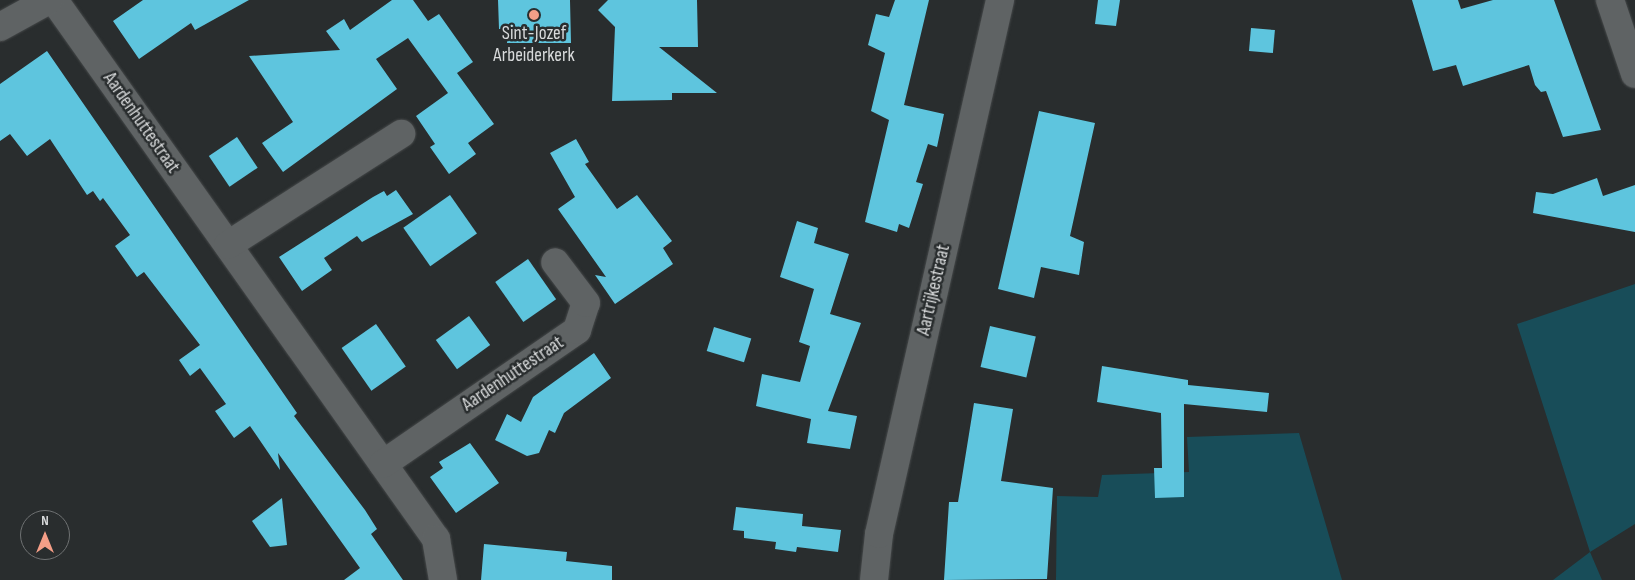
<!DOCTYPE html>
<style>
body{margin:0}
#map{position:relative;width:1635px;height:580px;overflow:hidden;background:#292d2e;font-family:"Sofia Sans Condensed",sans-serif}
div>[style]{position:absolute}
.green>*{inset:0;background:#184d59}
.building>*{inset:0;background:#5ec5de;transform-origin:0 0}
.roads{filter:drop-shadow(0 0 1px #454849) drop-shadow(0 0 1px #454849)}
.minor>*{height:28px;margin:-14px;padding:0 14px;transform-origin:14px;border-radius:14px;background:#5f6364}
.tertiary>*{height:28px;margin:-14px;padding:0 14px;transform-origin:14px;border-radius:14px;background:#5f6364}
.dots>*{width:14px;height:14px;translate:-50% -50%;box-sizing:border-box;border:2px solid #292d2e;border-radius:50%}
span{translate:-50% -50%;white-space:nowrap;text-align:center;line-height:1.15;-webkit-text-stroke:5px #292d2e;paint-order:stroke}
.poi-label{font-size:19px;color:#d8dadb}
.street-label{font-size:19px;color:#d8dadb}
.north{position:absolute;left:20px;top:510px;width:50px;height:50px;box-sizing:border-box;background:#292d2e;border:1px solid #6f7273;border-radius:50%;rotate:0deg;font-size:14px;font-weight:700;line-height:20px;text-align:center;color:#d8dadb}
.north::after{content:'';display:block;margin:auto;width:18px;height:22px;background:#f49e87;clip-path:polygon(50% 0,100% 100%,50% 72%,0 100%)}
</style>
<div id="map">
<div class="green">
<div style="clip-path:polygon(1635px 284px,1635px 524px,1590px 552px,1602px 580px,1553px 580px,1590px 552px,1517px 324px)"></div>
<div style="clip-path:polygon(1299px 433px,1342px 580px,1056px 580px,1057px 496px,1098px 497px,1102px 475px,1189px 472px,1187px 437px)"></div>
</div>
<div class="building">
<div style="clip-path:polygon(143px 0,249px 0,195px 30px,191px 23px,139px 59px,113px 21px)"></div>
<div style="clip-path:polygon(392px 0,413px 0,428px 21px,439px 14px,473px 62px,457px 73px,494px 124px,468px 143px,476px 154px,449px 174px,430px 147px,435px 144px,416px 116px,448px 93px,408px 38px,376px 59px,397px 89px,283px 172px,262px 143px,293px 122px,249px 56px,340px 50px,326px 31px,344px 19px,350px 30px)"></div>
<div style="clip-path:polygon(498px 0,570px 0,571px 43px,507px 43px,507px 29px,499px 29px)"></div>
<div style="clip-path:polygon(608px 0,697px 0,698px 47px,659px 47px,717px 93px,672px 93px,672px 100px,612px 101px,615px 27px,598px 10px)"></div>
<div style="clip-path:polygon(895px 0,929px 0,904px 105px,944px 114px,937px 147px,928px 144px,916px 182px,923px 184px,909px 228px,899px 224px,897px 232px,865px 222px,889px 120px,871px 111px,885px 53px,868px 45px,876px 14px,889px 17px)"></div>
<div style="clip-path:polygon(1098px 0,1120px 0,1116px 26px,1095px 24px)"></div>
<div style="clip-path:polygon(1412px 0,1458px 0,1461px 9px,1493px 0,1554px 0,1601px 130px,1563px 137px,1546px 91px,1541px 92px,1535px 85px,1529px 65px,1463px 86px,1456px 65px,1433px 71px)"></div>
<div style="left:1251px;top:28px;width:24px;height:23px;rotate:5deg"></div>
<div style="clip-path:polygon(47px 51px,297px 413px,294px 416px,365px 510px,377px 529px,371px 534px,403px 580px,344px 580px,360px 568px,278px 453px,280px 470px,250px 426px,234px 438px,215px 411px,226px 404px,200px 368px,190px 376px,179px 360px,200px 345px,144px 272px,137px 277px,115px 246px,130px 235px,103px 198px,100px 201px,93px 191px,87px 195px,50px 139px,27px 156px,10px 134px,0 141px,0 84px)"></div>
<div style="clip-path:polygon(1039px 111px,1095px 123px,1070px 236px,1084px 242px,1079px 275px,1041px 267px,1034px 298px,998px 289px)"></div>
<div style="left:237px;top:137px;width:37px;height:34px;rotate:56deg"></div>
<div style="clip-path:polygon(576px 139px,589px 162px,585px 164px,617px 209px,637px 195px,672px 241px,663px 248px,673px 264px,615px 304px,595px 275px,606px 277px,558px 209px,575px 197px,550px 153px)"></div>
<div style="clip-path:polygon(1597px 178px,1603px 196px,1635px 185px,1635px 232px,1533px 213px,1536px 192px,1553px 194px)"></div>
<div style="clip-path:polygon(396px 190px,413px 214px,362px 242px,357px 236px,324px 258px,332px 270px,302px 291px,279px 257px,373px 197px,384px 191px,387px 196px)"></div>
<div style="left:450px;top:195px;width:47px;height:57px;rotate:55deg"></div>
<div style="clip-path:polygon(797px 221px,818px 228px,814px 243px,849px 254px,830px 314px,861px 323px,828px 411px,857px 416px,850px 449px,807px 443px,811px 419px,756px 406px,762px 374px,800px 382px,810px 346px,799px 342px,814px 289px,780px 277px)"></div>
<div style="left:528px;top:259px;width:49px;height:40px;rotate:55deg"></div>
<div style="left:469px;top:316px;width:36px;height:41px;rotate:54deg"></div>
<div style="left:376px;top:324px;width:52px;height:42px;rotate:55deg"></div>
<div style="left:990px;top:326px;width:47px;height:42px;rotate:13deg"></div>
<div style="left:714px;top:327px;width:39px;height:25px;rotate:17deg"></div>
<div style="clip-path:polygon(594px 353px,611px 378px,564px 413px,555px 433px,549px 430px,539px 453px,527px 456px,495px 440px,507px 414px,521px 422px,533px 397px)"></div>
<div style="clip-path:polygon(1102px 366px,1188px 380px,1188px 385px,1269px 393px,1267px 412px,1184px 404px,1184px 497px,1155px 498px,1154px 468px,1162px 468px,1161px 413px,1097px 402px)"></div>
<div style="clip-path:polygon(974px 403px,1013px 409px,1001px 481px,1053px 488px,1047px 579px,944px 580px,949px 502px,958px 502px)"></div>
<div style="clip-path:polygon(470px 443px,499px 483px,456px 513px,430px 477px,443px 468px,439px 462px)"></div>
<div style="clip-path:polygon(282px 498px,287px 545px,270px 547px,252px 521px)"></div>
<div style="clip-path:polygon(736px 507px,803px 514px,802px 526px,841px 530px,838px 552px,797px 547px,796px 552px,775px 549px,776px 542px,744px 538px,744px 531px,733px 530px)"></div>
<div style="clip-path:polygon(484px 544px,567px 552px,566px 561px,612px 566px,612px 580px,481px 580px)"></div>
</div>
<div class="roads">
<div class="minor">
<div style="left:54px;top:0;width:661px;rotate:54.67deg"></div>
<div style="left:436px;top:539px;width:42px;rotate:80.3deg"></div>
<div style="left:1610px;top:0;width:78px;rotate:71.3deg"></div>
<div style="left:0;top:27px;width:56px;rotate:-28.9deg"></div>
<div style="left:228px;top:245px;width:206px;rotate:-32.7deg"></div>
<div style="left:383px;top:464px;width:236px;rotate:-34.6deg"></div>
<div style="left:577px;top:330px;width:28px;rotate:-72deg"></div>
<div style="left:586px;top:303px;width:51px;rotate:-127.1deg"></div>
</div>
<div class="tertiary">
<div style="left:874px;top:580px;width:46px;rotate:-83.8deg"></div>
<div style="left:879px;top:534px;width:548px;rotate:-77.23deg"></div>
</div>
</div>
<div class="dots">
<div style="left:534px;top:15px;background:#f49e87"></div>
</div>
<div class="poi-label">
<span style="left:534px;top:45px">Sint-Jozef<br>Arbeiderkerk</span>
</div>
<div class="street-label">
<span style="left:141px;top:123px;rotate:55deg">Aardenhuttestraat</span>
<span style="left:934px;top:290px;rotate:-77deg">Aartrijkestraat</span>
<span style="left:513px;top:374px;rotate:-34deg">Aardenhuttestraat</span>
</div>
<div class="north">N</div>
</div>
